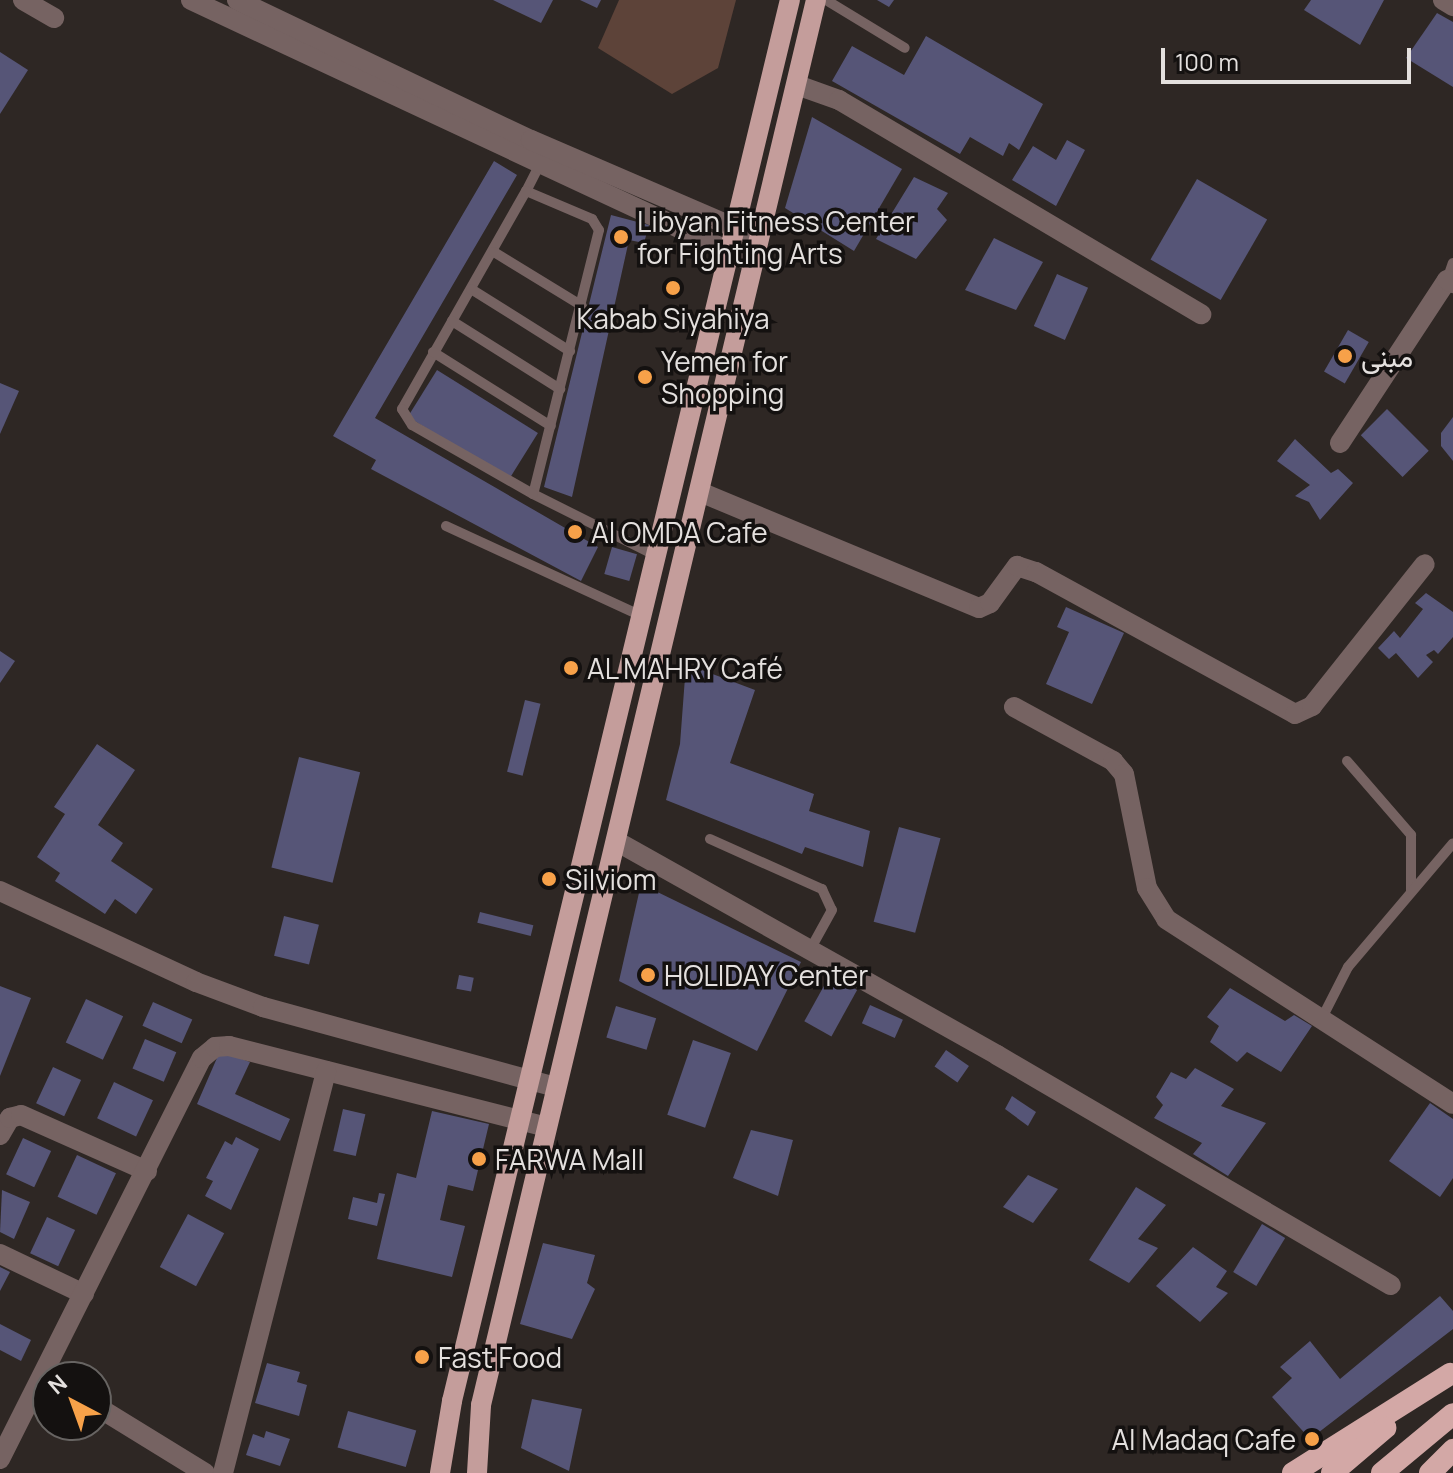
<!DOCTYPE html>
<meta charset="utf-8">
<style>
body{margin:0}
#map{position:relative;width:1453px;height:1473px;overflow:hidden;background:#2e2724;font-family:Manrope,Vazirmatn,sans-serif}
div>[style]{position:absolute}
.green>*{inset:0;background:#5d4339}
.building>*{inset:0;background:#565577;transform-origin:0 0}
.service>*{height:10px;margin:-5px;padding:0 5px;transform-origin:5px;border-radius:5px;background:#766362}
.minor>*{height:20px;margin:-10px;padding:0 10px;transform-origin:10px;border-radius:10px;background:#766362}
.primary>*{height:20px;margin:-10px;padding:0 10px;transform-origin:10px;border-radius:10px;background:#c49d9b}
.trunk>*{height:22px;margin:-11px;padding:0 11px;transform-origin:11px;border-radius:11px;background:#d3a8a6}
.dots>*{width:22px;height:22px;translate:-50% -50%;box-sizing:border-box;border:4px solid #141110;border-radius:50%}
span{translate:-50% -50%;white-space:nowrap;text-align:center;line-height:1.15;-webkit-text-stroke:7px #141110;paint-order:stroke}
.poi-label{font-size:28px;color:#e4e0de}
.left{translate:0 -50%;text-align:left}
.right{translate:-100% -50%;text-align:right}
.north{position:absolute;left:32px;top:1361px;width:80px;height:80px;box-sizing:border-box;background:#141110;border:2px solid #676462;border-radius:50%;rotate:319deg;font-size:22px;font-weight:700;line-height:32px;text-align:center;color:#e4e0de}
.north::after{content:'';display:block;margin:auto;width:28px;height:36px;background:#f7a149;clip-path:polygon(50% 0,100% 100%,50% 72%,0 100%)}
.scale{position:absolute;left:1161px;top:48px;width:250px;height:36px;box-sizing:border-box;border:4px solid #e4e0de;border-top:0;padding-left:10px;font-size:24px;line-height:28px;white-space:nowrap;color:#e4e0de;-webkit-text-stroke:6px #141110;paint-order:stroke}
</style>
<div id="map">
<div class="green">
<div style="clip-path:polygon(619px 0,736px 0,718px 68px,672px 94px,598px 48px)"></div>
</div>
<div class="building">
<div style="clip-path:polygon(493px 0,553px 0,541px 23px)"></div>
<div style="clip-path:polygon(580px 0,601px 0,597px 8px)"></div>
<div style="clip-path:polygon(877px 0,894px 0,889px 7px)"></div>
<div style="clip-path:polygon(1311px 0,1384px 0,1360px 45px,1304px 10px)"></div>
<div style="clip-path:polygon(1437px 13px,1453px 22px,1453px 87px,1406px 58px)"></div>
<div style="clip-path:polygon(926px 36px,1043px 104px,1019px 150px,1009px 143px,1003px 156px,970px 137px,960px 154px,832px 81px,852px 46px,904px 75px)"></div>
<div style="clip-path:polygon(0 52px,28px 70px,0 114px)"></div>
<div style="clip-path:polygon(812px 117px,902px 169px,854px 251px,785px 208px)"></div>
<div style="clip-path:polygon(1067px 140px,1085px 150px,1056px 206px,1012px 180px,1033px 146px,1056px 160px)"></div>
<div style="clip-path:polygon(494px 161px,517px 175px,375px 418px,598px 547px,581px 581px,371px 469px,376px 460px,333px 436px)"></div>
<div style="clip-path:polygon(914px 177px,948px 193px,937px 209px,947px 220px,916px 259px,876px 239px)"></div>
<div style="left:1197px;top:179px;width:81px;height:93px;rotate:30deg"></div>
<div style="clip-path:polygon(611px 215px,649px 225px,644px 243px,629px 240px,572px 497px,544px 487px)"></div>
<div style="clip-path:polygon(994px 238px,1043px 262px,1016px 310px,965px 290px)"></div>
<div style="left:1057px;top:274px;width:34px;height:57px;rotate:24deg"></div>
<div style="left:1348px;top:330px;width:24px;height:48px;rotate:30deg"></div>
<div style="left:437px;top:370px;width:119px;height:55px;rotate:32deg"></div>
<div style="clip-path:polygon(0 383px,19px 391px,0 434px)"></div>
<div style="left:1387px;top:409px;width:59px;height:37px;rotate:45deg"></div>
<div style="clip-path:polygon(1453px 417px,1453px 461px,1441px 446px,1441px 433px)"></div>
<div style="clip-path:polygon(1295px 439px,1331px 473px,1338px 469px,1353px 483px,1320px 520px,1309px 502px,1295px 496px,1310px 485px,1277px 461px)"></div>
<div style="left:612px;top:547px;width:26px;height:28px;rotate:16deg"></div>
<div style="clip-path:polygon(1426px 593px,1453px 612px,1453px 637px,1438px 654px,1434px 650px,1426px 655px,1433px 662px,1418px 678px,1396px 653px,1389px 659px,1378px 648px,1394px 631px,1400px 638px,1423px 609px,1415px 603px)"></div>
<div style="clip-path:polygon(1066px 607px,1124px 633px,1092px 704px,1046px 684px,1069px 632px,1057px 627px)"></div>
<div style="clip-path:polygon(0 651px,15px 661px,0 683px)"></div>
<div style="clip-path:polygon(686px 664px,755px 690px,730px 763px,814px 794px,809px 811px,870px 831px,863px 867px,805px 847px,802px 854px,666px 800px,680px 744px)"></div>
<div style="left:525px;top:700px;width:16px;height:74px;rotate:14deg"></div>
<div style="clip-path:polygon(97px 744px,135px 770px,98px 825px,123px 843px,111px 861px,153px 889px,136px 914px,115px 899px,105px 914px,55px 881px,60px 873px,37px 857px,65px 814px,54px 807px)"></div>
<div style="left:299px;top:757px;width:63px;height:114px;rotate:14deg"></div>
<div style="left:899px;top:827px;width:43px;height:98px;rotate:15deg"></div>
<div style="clip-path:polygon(641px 884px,801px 962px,757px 1051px,619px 981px)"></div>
<div style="left:480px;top:912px;width:55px;height:11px;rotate:14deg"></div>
<div style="left:284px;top:916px;width:36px;height:41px;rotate:14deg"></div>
<div style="left:459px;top:975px;width:15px;height:14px;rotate:11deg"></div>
<div style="left:830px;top:975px;width:31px;height:53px;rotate:29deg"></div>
<div style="clip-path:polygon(0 986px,31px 998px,0 1076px)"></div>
<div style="clip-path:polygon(1230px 988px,1285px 1021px,1294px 1015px,1312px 1026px,1281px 1072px,1247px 1052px,1237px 1062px,1210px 1042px,1219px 1026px,1207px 1017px)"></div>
<div style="left:86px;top:999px;width:41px;height:48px;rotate:25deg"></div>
<div style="left:153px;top:1002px;width:43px;height:26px;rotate:24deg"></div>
<div style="left:870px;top:1005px;width:36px;height:20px;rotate:24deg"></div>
<div style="left:616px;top:1006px;width:42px;height:33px;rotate:17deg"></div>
<div style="left:145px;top:1039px;width:34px;height:32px;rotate:23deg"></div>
<div style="left:693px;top:1040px;width:40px;height:79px;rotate:19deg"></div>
<div style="left:946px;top:1050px;width:28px;height:20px;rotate:35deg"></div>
<div style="clip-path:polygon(220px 1051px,250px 1062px,235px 1094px,290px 1119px,280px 1141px,197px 1104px)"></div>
<div style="left:53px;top:1067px;width:31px;height:40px;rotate:25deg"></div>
<div style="clip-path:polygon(1195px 1068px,1234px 1089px,1221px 1106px,1266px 1123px,1228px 1176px,1193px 1154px,1202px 1143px,1154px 1118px,1163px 1105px,1156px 1097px,1171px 1072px,1186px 1079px)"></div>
<div style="left:114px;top:1082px;width:43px;height:40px;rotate:25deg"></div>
<div style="clip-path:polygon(1012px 1096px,1036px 1112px,1028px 1126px,1005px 1109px)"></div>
<div style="clip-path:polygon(1430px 1103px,1453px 1119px,1453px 1178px,1440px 1197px,1389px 1161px)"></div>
<div style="left:343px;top:1109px;width:23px;height:43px;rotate:13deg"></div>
<div style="clip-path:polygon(432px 1111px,489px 1124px,473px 1191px,448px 1185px,440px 1220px,465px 1226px,452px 1277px,377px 1259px,397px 1173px,416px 1178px)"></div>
<div style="clip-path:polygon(751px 1130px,793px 1140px,778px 1196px,733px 1178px)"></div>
<div style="clip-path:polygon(236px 1137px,259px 1149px,231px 1210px,205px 1196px,213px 1181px,206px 1178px,225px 1141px,232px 1145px)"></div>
<div style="left:23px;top:1138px;width:31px;height:40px;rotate:25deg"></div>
<div style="left:77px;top:1155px;width:43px;height:46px;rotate:25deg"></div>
<div style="clip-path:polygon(1028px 1175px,1058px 1189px,1033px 1223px,1003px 1207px)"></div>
<div style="clip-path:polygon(1136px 1187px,1166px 1205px,1138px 1239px,1158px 1248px,1129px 1283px,1089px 1260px)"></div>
<div style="clip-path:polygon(2px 1190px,30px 1202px,14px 1239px,0 1232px)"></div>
<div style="clip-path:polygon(379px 1193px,385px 1194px,377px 1226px,348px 1219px,353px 1197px,377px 1203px)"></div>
<div style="left:188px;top:1214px;width:41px;height:60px;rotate:28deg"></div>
<div style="left:47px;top:1217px;width:31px;height:40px;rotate:25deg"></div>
<div style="left:1262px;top:1224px;width:27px;height:56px;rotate:31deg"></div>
<div style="clip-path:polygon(543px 1243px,595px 1255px,587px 1283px,595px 1289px,572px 1339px,520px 1324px)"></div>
<div style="clip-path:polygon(1193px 1247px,1227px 1271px,1216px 1287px,1228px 1293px,1200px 1322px,1156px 1286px)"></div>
<div style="clip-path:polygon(0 1267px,10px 1272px,0 1291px)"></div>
<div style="clip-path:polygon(1440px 1296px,1453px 1311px,1453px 1329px,1310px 1439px,1272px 1397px,1292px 1378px,1280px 1367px,1310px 1341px,1340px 1379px)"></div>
<div style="clip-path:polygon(0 1324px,31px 1340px,21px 1361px,0 1350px)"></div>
<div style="clip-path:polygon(267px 1363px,300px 1372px,297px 1382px,307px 1385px,299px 1416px,255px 1403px)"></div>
<div style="clip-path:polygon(532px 1399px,582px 1409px,569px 1471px,521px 1448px)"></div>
<div style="left:348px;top:1411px;width:71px;height:38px;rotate:16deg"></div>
<div style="clip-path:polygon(266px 1431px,290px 1439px,280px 1466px,246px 1455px,253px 1434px,264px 1438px)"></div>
</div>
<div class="service">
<div style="left:826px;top:0;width:92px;rotate:31.3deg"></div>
<div style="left:540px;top:164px;width:30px;rotate:117deg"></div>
<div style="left:526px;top:191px;width:72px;rotate:23deg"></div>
<div style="left:592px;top:219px;width:13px;rotate:58deg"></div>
<div style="left:599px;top:230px;width:272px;rotate:104deg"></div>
<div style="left:533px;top:494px;width:139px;rotate:26.6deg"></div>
<div style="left:526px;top:191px;width:251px;rotate:119.6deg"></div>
<div style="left:402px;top:409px;width:19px;rotate:58deg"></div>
<div style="left:412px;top:425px;width:139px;rotate:29.7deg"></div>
<div style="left:494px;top:252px;width:103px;rotate:31.5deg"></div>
<div style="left:1447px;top:280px;width:18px;rotate:-71deg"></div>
<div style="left:471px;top:289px;width:117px;rotate:32.1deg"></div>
<div style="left:452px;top:321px;width:128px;rotate:32.2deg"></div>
<div style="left:433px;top:352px;width:139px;rotate:32.1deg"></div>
<div style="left:446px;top:526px;width:218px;rotate:24.7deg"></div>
<div style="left:1347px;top:761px;width:98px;rotate:49.1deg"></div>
<div style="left:1411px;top:835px;width:57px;rotate:90deg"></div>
<div style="left:710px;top:839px;width:123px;rotate:24.1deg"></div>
<div style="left:822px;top:889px;width:23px;rotate:65deg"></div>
<div style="left:832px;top:910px;width:43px;rotate:118.9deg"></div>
<div style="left:1322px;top:1018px;width:57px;rotate:-63deg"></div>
<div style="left:1348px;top:967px;width:162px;rotate:-49.7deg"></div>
</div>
<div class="minor">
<div style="left:23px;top:0;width:36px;rotate:30deg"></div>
<div style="left:191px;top:0;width:621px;rotate:25.04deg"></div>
<div style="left:237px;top:0;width:326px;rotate:25.5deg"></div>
<div style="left:531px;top:140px;width:248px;rotate:23.3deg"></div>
<div style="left:1443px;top:0;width:12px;rotate:31deg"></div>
<div style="left:797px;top:85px;width:45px;rotate:19.7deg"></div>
<div style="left:839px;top:100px;width:421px;rotate:30.6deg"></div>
<div style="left:1340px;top:443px;width:195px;rotate:-56.7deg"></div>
<div style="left:1447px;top:280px;width:7px;rotate:27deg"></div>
<div style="left:700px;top:492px;width:302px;rotate:22.6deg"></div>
<div style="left:979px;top:608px;width:12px;rotate:-24deg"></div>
<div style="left:990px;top:603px;width:46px;rotate:-53.9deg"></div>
<div style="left:1017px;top:566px;width:20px;rotate:18deg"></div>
<div style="left:1036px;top:572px;width:295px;rotate:28.7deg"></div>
<div style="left:1295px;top:714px;width:19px;rotate:-25deg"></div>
<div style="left:1312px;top:706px;width:181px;rotate:-51.5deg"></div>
<div style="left:1014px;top:707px;width:113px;rotate:28.6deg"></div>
<div style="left:1113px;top:761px;width:17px;rotate:50deg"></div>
<div style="left:1124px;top:774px;width:116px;rotate:78.6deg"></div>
<div style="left:1147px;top:888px;width:36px;rotate:58deg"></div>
<div style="left:1166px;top:919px;width:341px;rotate:32.8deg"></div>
<div style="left:616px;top:841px;width:437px;rotate:29.3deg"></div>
<div style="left:997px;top:1055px;width:456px;rotate:30.3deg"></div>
<div style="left:0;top:891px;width:216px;rotate:24.9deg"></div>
<div style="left:196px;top:982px;width:72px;rotate:20.5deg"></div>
<div style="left:263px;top:1007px;width:303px;rotate:15.3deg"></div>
<div style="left:0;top:1135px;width:20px;rotate:-60deg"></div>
<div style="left:10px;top:1118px;width:11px;rotate:-15deg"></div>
<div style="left:21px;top:1115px;width:138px;rotate:24deg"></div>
<div style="left:0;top:1254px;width:93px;rotate:25.5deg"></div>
<div style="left:96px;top:1406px;width:128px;rotate:31.6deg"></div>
<div style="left:0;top:1459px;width:449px;rotate:-63.3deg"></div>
<div style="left:202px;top:1058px;width:17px;rotate:-40deg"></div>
<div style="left:215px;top:1047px;width:14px;rotate:-4deg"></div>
<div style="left:229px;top:1046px;width:327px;rotate:14.3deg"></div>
<div style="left:223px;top:1473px;width:415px;rotate:-75.6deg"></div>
</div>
<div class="primary">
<div style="left:440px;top:1473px;width:73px;rotate:-80.5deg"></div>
<div style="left:452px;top:1401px;width:1441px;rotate:-76.44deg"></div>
<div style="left:477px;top:1473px;width:68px;rotate:-86.6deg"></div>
<div style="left:481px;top:1405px;width:1444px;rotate:-76.59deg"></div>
</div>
<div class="trunk">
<div style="left:1293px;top:1473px;width:186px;rotate:-32.2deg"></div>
<div style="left:1332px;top:1473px;width:70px;rotate:-40.3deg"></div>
<div style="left:1382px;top:1473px;width:92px;rotate:-39.7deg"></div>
<div style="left:1430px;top:1473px;width:33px;rotate:-45deg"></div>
</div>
<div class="dots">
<div style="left:621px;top:237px;background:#f7a149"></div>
<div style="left:673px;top:288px;background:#f7a149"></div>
<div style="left:1345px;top:356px;background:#f7a149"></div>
<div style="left:645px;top:377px;background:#f7a149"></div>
<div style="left:575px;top:532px;background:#f7a149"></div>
<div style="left:571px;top:668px;background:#f7a149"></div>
<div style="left:549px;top:879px;background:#f7a149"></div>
<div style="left:648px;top:975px;background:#f7a149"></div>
<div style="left:479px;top:1159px;background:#f7a149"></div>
<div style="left:422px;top:1357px;background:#f7a149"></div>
<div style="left:1312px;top:1439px;background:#f7a149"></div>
</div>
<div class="poi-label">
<span class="left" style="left:637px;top:237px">Libyan Fitness Center<br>for Fighting Arts</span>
<span style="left:673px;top:318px">Kabab Siyahiya</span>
<span class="left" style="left:1361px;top:356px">مبنى</span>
<span class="left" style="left:661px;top:377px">Yemen for<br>Shopping</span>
<span class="left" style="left:591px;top:532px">Al OMDA Cafe</span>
<span class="left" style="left:587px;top:668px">AL MAHRY Café</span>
<span class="left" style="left:565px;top:879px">Silviom</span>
<span class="left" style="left:664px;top:975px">HOLIDAY Center</span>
<span class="left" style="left:495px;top:1159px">FARWA Mall</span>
<span class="left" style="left:438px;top:1357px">Fast Food</span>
<span class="right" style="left:1296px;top:1439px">Al Madaq Cafe</span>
</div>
<div class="north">N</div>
<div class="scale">100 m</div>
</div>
